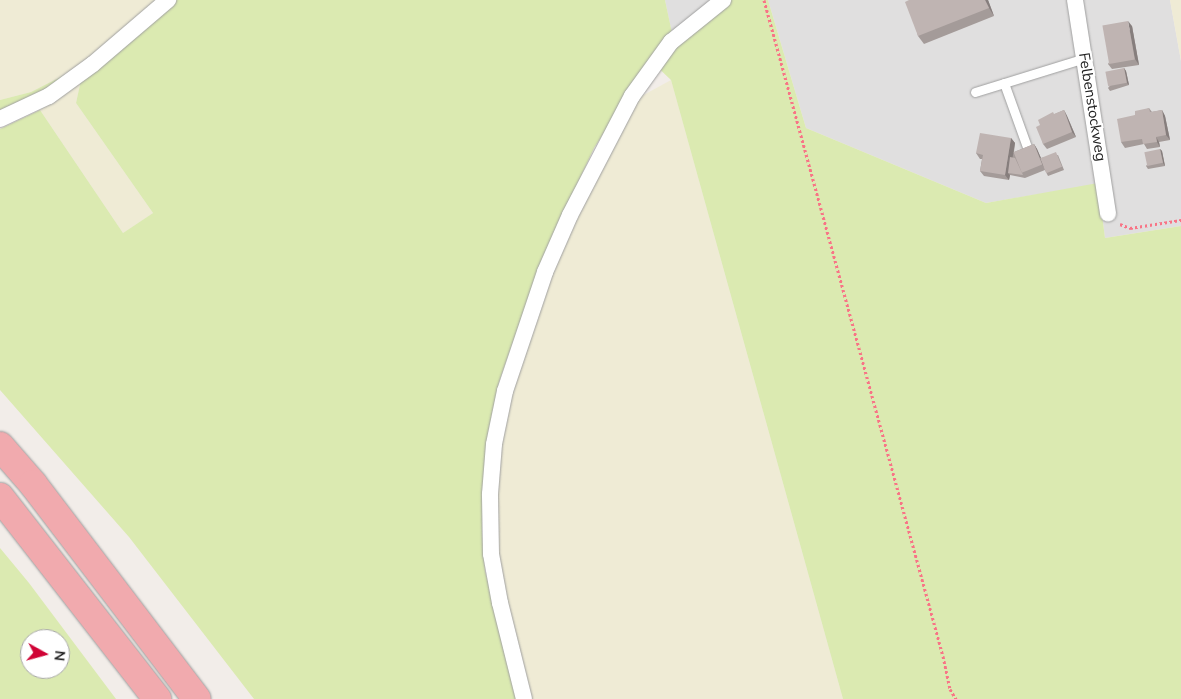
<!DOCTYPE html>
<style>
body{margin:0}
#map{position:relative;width:1181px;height:699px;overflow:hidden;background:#f2ede9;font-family:"Nunito Sans",sans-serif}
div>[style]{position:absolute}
.residential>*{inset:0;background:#e0dfdf}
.farmland>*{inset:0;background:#efebd5}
.grass>*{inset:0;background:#dbeab1}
.path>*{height:3px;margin-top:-1.5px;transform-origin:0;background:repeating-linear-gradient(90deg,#f87486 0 2.5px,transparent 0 5px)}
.roads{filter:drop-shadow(0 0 1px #9f9f9f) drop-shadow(0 0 1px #9f9f9f)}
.service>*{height:9px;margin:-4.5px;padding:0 4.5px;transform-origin:4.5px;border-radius:4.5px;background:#fff}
.minor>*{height:16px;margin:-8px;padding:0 8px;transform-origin:8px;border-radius:8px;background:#fff}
.trunk>*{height:28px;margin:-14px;padding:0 14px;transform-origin:14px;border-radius:14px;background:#f1aaae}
.wall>*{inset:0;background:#a49b99}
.shaded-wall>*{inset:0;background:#867e7d}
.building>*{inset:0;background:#bfb4b2;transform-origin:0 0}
span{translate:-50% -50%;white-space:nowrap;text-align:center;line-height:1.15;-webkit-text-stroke:4px #fff;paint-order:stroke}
.street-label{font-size:15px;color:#222}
.north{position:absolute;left:20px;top:629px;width:50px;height:50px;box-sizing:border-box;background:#fff;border:1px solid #a7a7a7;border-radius:50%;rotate:97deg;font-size:14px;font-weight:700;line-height:20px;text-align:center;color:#222}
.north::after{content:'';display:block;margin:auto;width:18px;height:22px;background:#d00335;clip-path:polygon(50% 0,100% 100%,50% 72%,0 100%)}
</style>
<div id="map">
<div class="residential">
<div style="clip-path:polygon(665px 0,729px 0,675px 48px)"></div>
<div style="clip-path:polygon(768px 0,1170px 0,1181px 61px,1181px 226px,1105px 238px,1098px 184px,986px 203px,806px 128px)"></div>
</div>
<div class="farmland">
<div style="clip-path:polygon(0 0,159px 0,82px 66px,31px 92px,0 100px)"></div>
<div style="clip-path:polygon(1170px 0,1181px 0,1181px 61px)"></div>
<div style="clip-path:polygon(81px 80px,76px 103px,153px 213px,123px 233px,40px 110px)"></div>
<div style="clip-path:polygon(671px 80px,843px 699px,531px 699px,510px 625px,498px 556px,496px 494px,501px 441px,512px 389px,546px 288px,582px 201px,640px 97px)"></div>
</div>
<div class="grass">
<div style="clip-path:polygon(173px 0,665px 0,675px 47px,729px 0,768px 0,806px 128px,986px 203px,1098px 183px,1105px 238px,1181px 226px,1181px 699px,843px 699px,671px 80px,651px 61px,594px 148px,541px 262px,499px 382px,488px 434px,482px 530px,485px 571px,519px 699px,254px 699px,129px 537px,0 390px,0 129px,40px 110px,123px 233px,153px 213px,76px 103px,81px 80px)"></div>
<div style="clip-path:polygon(82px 66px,44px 91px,0 110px,0 100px,31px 92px)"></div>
<div style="clip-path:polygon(evenodd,0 548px,29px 583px,116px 699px,0 699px,0 548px,30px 639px,60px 639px,60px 669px,30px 669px,30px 639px)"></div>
</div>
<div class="path">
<div style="left:764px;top:0;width:680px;rotate:74.74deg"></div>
<div style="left:943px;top:656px;width:34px;rotate:78deg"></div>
<div style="left:950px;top:689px;width:12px;rotate:59deg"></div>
<div style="left:1120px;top:224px;width:11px;rotate:22deg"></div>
<div style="left:1130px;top:228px;width:52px;rotate:-8.9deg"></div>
</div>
<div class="roads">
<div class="service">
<div style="left:1004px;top:83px;width:68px;rotate:70.2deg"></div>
<div style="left:975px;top:92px;width:115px;rotate:-17.2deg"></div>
</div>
<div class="minor">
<div style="left:1075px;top:0;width:216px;rotate:81.2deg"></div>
<div style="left:0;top:119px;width:54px;rotate:-25.1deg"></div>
<div style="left:49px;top:96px;width:54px;rotate:-36deg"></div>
<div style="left:93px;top:64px;width:99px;rotate:-40.5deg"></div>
<div style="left:524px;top:699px;width:99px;rotate:-104deg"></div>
<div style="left:500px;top:603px;width:50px;rotate:-100.4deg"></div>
<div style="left:491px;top:554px;width:60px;rotate:-91deg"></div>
<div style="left:490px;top:494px;width:50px;rotate:-85.4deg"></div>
<div style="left:494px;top:444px;width:54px;rotate:-78.3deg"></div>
<div style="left:505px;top:391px;width:126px;rotate:-71.4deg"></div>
<div style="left:545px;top:272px;width:62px;rotate:-66.3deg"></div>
<div style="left:570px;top:215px;width:134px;rotate:-62.5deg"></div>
<div style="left:632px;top:96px;width:67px;rotate:-54.2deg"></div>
<div style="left:671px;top:42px;width:67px;rotate:-38.9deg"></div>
</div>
<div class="trunk">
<div style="left:0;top:446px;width:50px;rotate:49deg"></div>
<div style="left:33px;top:484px;width:270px;rotate:52.7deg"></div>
<div style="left:0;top:497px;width:256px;rotate:52.1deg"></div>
</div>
</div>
<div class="wall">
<div style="clip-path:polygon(909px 0,988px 0,994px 16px,924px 44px,918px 36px)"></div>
<div style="clip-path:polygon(1132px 26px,1139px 65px,1112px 69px,1108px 64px)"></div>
<div style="clip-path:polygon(1124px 68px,1126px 71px,1129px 85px,1110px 91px,1108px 88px)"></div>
<div style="clip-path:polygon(1149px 108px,1152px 112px,1162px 110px,1165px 116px,1170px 140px,1159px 142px,1160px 147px,1147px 149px,1144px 144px,1125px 148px,1121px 142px,1135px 115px)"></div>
<div style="clip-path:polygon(1064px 110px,1067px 116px,1076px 137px,1047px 149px,1043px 144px,1040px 125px,1055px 114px)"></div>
<div style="clip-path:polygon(1011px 138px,1015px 143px,1014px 152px,1034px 144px,1037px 149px,1041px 158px,1058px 155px,1064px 170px,1048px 176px,1045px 170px,1025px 178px,1010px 175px,1009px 180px,984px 176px,980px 171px,982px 159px,980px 159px,976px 153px)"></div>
<div style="clip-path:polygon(1160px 149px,1162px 151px,1165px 166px,1148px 169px,1146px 166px)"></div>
</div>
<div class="shaded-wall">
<div style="clip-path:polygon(985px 0,988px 0,994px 16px,989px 8px)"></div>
<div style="clip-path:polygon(1128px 21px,1132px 26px,1139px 65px,1135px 59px)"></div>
<div style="clip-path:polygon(1124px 68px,1126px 71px,1129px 85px,1127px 83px)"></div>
<div style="clip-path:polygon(1064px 110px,1067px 116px,1076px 137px,1072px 132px)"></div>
<div style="clip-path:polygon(1162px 110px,1165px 116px,1170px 140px,1166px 135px)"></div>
<div style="clip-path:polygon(1156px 137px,1159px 142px,1160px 147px,1157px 142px)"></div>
<div style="clip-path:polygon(1011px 138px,1015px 143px,1010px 173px,1008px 173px,1010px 175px,1009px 180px,1005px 175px)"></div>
<div style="clip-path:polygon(1034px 144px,1037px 149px,1046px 170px,1042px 164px)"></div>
<div style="clip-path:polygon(1160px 149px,1162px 151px,1165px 166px,1163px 163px)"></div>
</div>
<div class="building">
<div style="clip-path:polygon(909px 0,985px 0,989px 8px,918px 36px,905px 2px)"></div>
<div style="left:1128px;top:21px;width:39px;height:26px;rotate:80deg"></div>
<div style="left:1124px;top:68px;width:15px;height:19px;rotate:79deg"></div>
<div style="clip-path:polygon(1149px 108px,1150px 112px,1162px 110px,1166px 135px,1156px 137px,1157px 142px,1143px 144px,1142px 139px,1121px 142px,1117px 119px,1135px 115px,1135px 111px)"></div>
<div style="clip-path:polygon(1064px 110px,1072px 132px,1043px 144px,1036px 127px,1040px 125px,1038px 120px,1053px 112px,1054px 114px)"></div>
<div style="clip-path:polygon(980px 133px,1011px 138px,1005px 175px,980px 171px,983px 155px,976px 153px)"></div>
<div style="left:1034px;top:144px;width:22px;height:22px;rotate:68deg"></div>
<div style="left:1160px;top:149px;width:14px;height:16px;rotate:78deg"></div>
<div style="left:1056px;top:152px;width:16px;height:17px;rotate:68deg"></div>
<div style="clip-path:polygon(1010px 157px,1015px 158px,1023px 175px,1008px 173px)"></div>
</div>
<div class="street-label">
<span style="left:1092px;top:107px;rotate:81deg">Felbenstockweg</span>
</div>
<div class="north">N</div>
</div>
